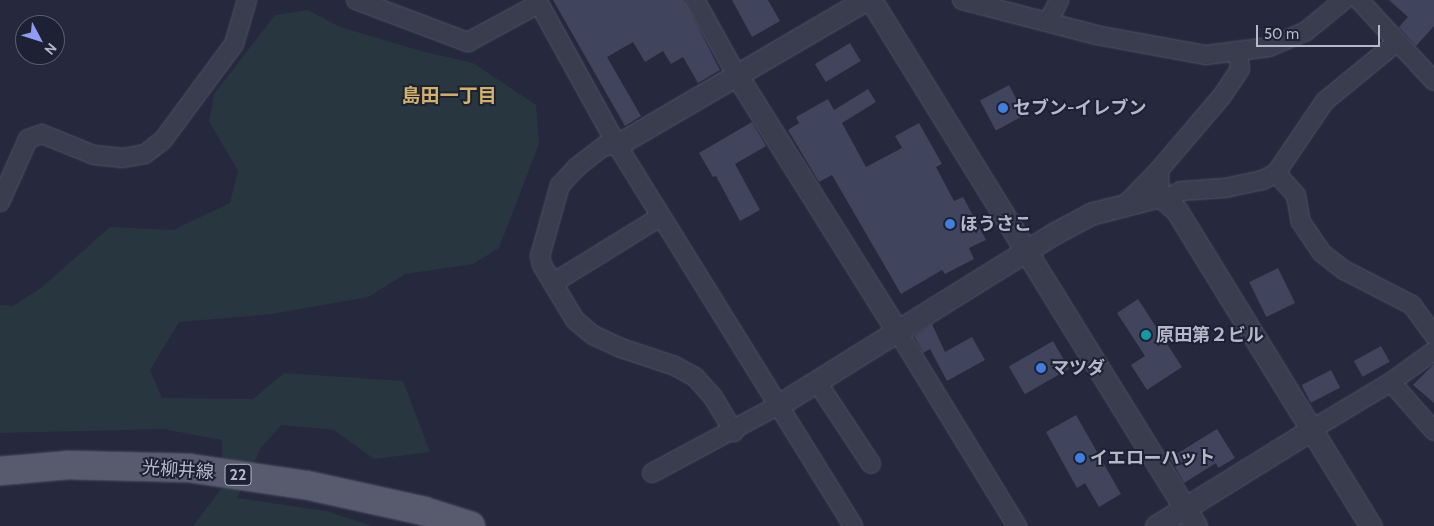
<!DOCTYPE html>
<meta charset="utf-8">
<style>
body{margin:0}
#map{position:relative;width:1434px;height:526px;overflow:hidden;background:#26293e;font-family:Cabin,"Noto Sans JP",sans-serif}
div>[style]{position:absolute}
.green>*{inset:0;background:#28363f}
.building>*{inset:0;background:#40445c;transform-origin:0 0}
.roads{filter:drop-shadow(0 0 1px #515466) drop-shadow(0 0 1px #515466)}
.minor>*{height:18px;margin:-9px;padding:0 9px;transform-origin:9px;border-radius:9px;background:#3a3d4e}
.tertiary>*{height:21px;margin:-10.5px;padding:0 10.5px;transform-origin:10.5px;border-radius:10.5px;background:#3a3d4e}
.primary>*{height:28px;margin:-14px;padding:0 14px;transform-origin:14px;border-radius:14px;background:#585b6e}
.dots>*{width:14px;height:14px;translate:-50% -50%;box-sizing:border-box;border:2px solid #1e2133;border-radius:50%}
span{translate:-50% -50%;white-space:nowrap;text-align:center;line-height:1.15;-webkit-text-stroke:4px #1e2133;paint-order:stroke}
.shield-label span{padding:1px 4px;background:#1e2133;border:1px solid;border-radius:4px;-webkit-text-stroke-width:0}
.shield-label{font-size:16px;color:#b6b8c9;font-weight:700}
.poi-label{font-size:18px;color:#b6b8c9;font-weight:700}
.left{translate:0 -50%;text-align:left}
.street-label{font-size:18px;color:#b6b8c9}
.neighbourhood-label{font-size:19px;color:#d2b268;font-weight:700}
.north{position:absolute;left:15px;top:15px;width:50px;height:50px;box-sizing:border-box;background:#1e2133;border:1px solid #5b5d6f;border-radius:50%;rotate:130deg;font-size:14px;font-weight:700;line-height:20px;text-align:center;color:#b6b8c9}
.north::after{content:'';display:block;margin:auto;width:18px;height:22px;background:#8f9bf4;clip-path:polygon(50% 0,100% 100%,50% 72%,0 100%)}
.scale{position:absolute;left:1256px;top:25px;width:124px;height:22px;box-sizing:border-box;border:2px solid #b6b8c9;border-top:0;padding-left:6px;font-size:15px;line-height:18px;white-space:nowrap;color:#b6b8c9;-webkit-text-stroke:4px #1e2133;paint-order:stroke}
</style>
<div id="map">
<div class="green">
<div style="clip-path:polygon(308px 10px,340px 27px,421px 51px,473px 63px,536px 105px,539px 144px,499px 248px,473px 264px,405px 274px,368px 297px,272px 314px,179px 322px,150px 370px,162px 398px,253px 399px,284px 373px,403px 381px,430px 452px,374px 459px,334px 430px,281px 425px,261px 448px,237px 498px,326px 511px,372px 526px,193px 526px,222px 488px,222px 440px,163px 429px,0 433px,0 305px,13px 306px,41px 288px,110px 227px,173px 230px,230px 203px,238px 171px,209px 121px,214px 94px,275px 15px)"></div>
</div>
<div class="building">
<div style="clip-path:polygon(553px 0,684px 0,720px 70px,698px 83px,683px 57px,671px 64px,663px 51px,645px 62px,633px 42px,607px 57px,641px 116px,625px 126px)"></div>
<div style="clip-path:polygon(732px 0,768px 0,780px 21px,752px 37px)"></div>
<div style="clip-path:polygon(1389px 0,1434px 0,1434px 26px,1416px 46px,1399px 27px,1408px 17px)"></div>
<div style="left:850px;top:43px;width:21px;height:41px;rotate:59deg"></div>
<div style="left:1009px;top:85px;width:34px;height:33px;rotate:62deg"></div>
<div style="clip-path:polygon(868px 89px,876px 102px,842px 123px,866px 167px,902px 148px,895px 136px,919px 123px,942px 164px,936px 167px,954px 201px,963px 197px,986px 240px,969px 248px,974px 259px,945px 274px,942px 270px,901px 294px,832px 175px,819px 182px,788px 130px,799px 123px,796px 117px,828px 99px,834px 110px)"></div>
<div style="clip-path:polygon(752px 122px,766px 146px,735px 164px,760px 210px,740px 221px,716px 176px,713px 177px,699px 153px)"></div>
<div style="left:1278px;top:268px;width:39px;height:32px;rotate:64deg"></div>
<div style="clip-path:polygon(1138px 299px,1182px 367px,1147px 390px,1131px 365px,1145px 356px,1117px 313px)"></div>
<div style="clip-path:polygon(932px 324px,945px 352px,972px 337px,985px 360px,947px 381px,930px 349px,923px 353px,914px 336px)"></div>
<div style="left:1053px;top:341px;width:32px;height:51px;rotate:60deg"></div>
<div style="left:1381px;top:346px;width:18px;height:31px;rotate:61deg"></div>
<div style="clip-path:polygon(1434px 364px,1434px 403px,1413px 385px)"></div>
<div style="left:1331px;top:370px;width:20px;height:33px;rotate:63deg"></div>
<div style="clip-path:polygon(1076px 415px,1121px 494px,1099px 507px,1085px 483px,1077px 488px,1046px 432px)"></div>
<div style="clip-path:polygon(1217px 429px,1235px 458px,1218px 468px,1216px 463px,1184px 483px,1170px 458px)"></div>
</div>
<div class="roads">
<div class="minor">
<div style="left:356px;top:0;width:120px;rotate:20.6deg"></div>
<div style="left:468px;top:42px;width:80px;rotate:-28.5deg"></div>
<div style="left:537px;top:0;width:166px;rotate:61.1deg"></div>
<div style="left:617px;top:145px;width:448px;rotate:58.2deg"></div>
<div style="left:695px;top:0;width:85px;rotate:61deg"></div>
<div style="left:962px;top:0;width:138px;rotate:14.6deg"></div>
<div style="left:1096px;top:35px;width:112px;rotate:10.3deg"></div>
<div style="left:1206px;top:55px;width:64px;rotate:-7.2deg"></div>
<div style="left:1269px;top:47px;width:39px;rotate:-23deg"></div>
<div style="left:1305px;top:32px;width:50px;rotate:-39.4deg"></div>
<div style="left:1359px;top:0;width:110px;rotate:47.2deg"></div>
<div style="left:1048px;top:22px;width:25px;rotate:-63deg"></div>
<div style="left:617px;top:145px;width:13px;rotate:176deg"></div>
<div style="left:604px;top:146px;width:34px;rotate:142deg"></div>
<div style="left:577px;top:167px;width:25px;rotate:133deg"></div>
<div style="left:560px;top:185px;width:74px;rotate:105.7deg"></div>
<div style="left:540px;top:256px;width:9px;rotate:77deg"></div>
<div style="left:542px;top:265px;width:64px;rotate:59deg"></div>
<div style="left:575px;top:320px;width:23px;rotate:40deg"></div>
<div style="left:593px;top:335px;width:31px;rotate:25deg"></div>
<div style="left:621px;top:348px;width:57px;rotate:18.4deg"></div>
<div style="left:675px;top:366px;width:23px;rotate:29deg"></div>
<div style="left:695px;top:377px;width:27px;rotate:48deg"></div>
<div style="left:713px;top:397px;width:41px;rotate:59deg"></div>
<div style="left:1159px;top:170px;width:97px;rotate:-49.6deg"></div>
<div style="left:1222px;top:96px;width:32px;rotate:-56deg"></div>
<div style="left:1240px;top:69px;width:17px;rotate:-97deg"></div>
<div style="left:1276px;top:173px;width:30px;rotate:48deg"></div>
<div style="left:1296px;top:195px;width:27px;rotate:80deg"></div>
<div style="left:1301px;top:222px;width:37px;rotate:56deg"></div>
<div style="left:1322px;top:253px;width:28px;rotate:38deg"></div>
<div style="left:1344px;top:270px;width:76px;rotate:27.2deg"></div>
<div style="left:1412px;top:305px;width:37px;rotate:54deg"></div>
<div style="left:1166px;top:199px;width:17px;rotate:-28deg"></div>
<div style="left:1181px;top:191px;width:44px;rotate:-3.9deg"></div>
<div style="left:1225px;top:188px;width:39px;rotate:-12deg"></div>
<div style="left:1263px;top:180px;width:15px;rotate:-28deg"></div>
<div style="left:1276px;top:173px;width:87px;rotate:-55.8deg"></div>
<div style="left:1325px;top:101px;width:93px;rotate:-39.3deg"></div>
<div style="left:0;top:202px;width:69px;rotate:-66deg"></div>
<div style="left:28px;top:139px;width:15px;rotate:-20deg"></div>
<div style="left:42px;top:134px;width:56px;rotate:22deg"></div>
<div style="left:94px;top:155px;width:29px;rotate:6deg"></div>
<div style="left:123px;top:158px;width:22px;rotate:-10deg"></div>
<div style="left:145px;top:154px;width:23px;rotate:-38deg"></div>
<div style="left:163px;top:140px;width:119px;rotate:-53.5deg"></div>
<div style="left:234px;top:44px;width:46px;rotate:-73.5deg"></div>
<div style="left:1127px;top:203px;width:46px;rotate:-45.9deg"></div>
<div style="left:1159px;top:170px;width:26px;rotate:88deg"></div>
<div style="left:553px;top:283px;width:126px;rotate:-31.7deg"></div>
<div style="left:898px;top:332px;width:228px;rotate:58.5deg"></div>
<div style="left:817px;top:382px;width:98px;rotate:56.6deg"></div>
<div style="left:1391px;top:382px;width:65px;rotate:48.7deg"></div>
<div style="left:1311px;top:430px;width:93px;rotate:-31deg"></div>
<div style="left:1391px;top:382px;width:53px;rotate:-35.8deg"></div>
<div style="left:652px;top:473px;width:142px;rotate:-28.2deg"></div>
</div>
<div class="tertiary">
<div style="left:871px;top:0;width:618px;rotate:58.29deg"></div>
<div style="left:736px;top:74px;width:305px;rotate:57.9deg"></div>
<div style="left:617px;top:145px;width:287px;rotate:-30.3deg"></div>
<div style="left:777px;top:406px;width:327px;rotate:-31.9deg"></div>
<div style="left:1055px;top:233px;width:40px;rotate:-28deg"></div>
<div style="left:1090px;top:214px;width:72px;rotate:-14.4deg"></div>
<div style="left:1160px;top:196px;width:23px;rotate:41deg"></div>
<div style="left:1177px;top:211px;width:370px;rotate:58.4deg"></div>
<div style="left:1156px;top:526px;width:182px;rotate:-31.8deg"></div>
</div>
<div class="primary">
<div style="left:0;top:471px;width:68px;rotate:-5deg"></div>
<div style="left:68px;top:465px;width:121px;rotate:1.4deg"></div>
<div style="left:189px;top:468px;width:118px;rotate:8.3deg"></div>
<div style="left:306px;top:485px;width:121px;rotate:12.4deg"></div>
<div style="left:424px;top:511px;width:49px;rotate:17.7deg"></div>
</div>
</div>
<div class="dots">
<div style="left:1003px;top:108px;background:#3f7fe0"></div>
<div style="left:950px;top:224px;background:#3f7fe0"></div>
<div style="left:1146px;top:335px;background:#0f9aa8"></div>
<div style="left:1041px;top:368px;background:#3f7fe0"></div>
<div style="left:1080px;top:458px;background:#3f7fe0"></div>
</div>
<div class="shield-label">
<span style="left:238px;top:475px">22</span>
</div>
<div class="poi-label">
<span class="left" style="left:1013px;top:108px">セブン-イレブン</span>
<span class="left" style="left:960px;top:224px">ほうさこ</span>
<span class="left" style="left:1156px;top:335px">原田第２ビル</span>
<span class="left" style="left:1051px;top:368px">マツダ</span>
<span class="left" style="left:1090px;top:458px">イエローハット</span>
</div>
<div class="street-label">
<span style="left:178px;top:470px;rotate:4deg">光柳井線</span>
</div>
<div class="neighbourhood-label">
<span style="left:449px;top:96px">島田一丁目</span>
</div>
<div class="north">N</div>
<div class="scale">50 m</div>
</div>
